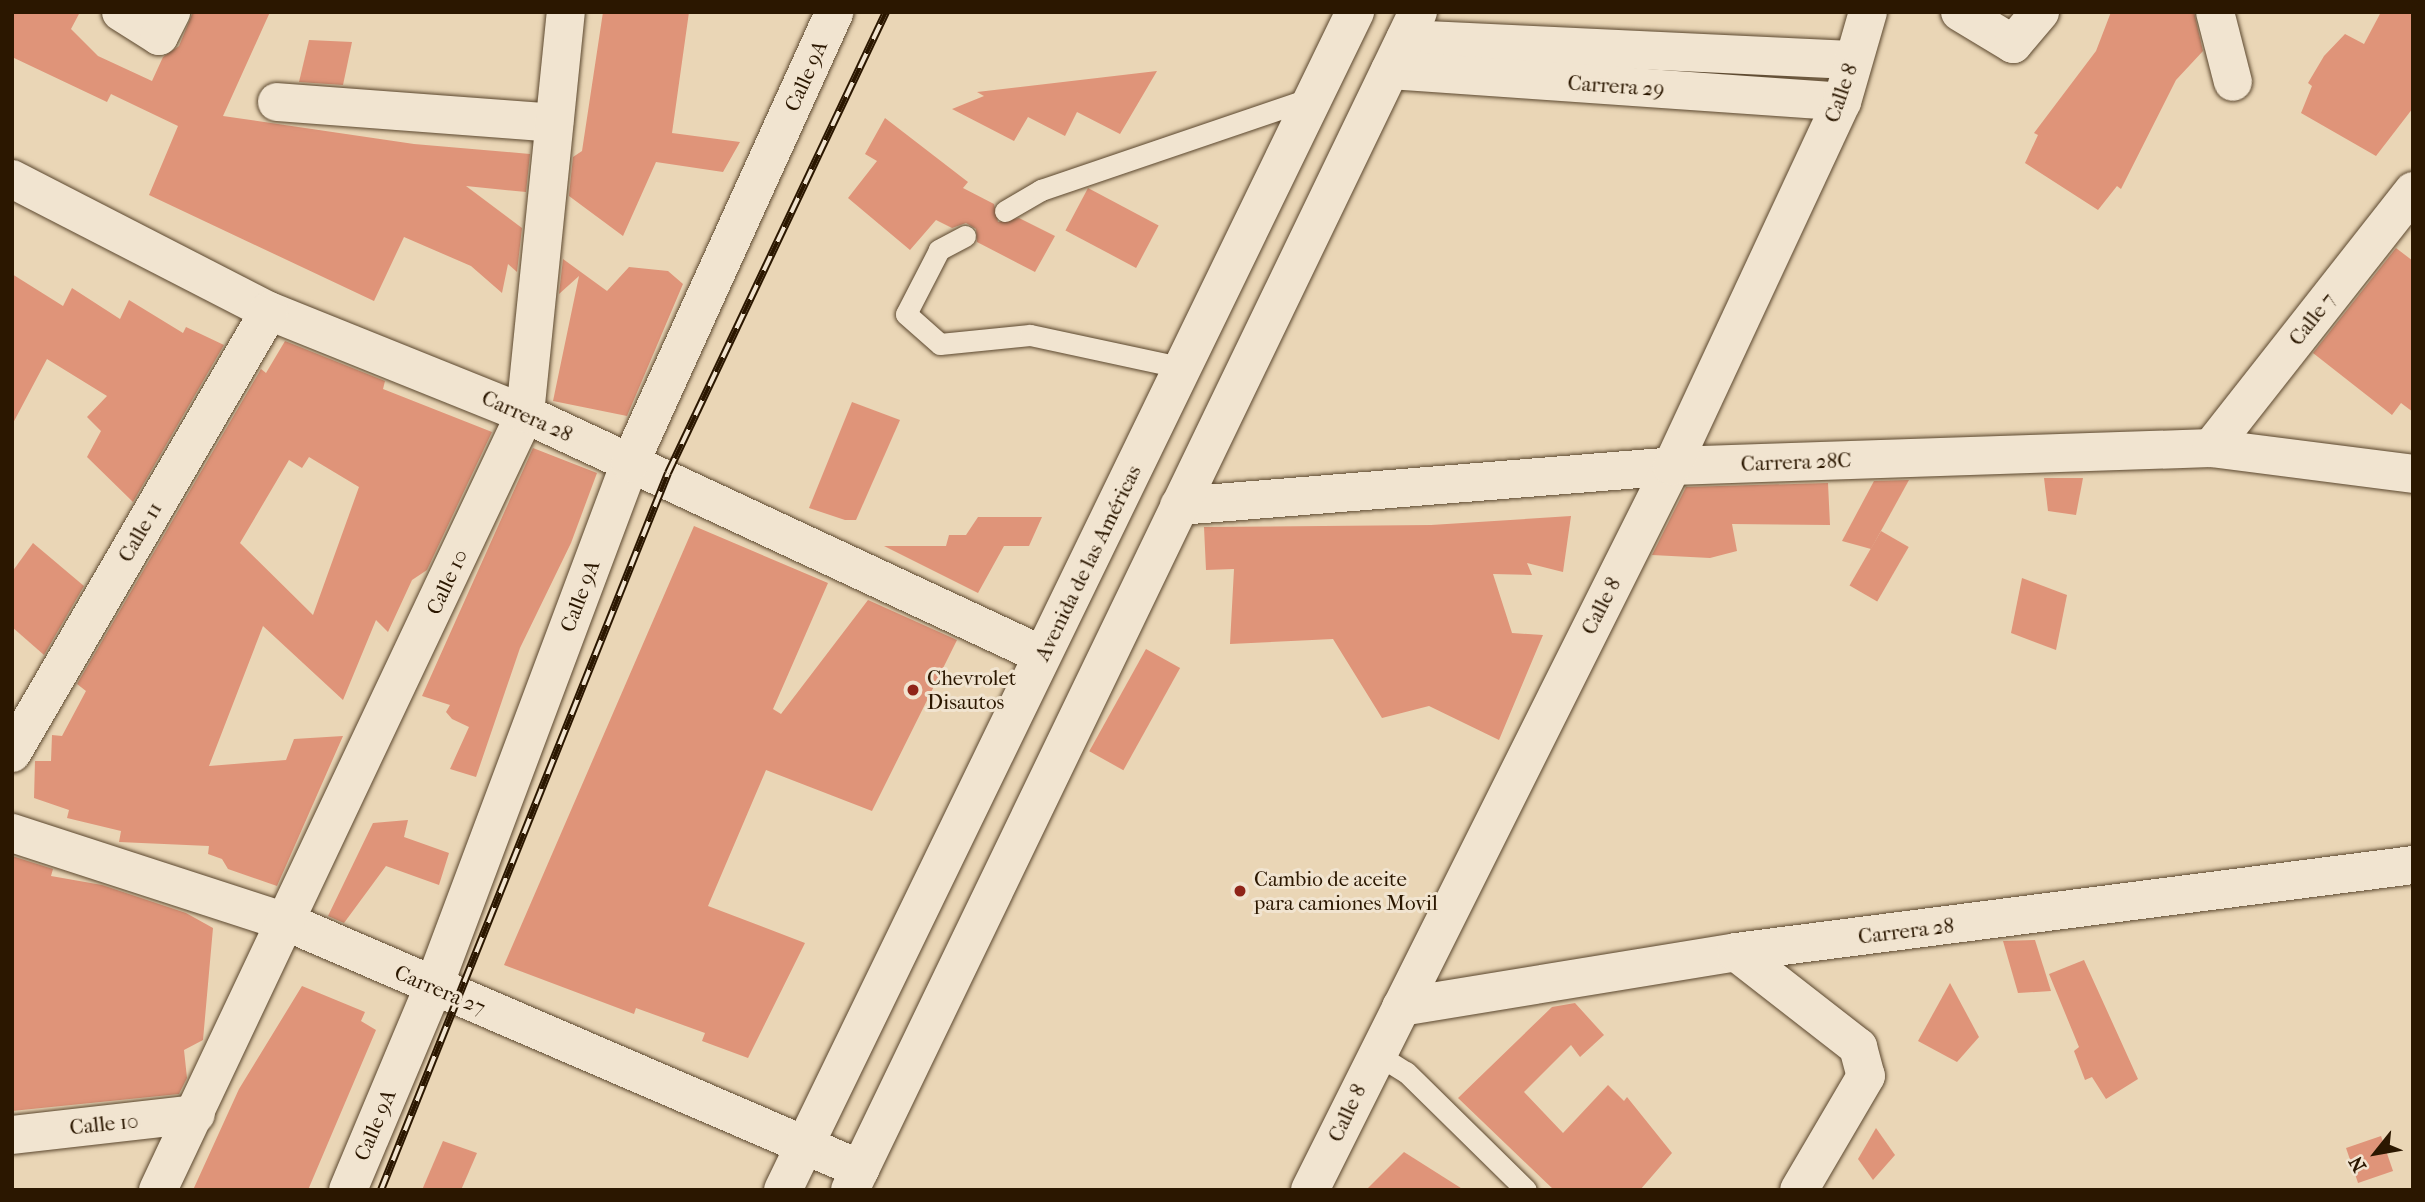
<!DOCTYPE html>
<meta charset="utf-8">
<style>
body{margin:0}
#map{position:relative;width:2425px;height:1202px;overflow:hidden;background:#ead6b6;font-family:"IM FELL French Canon",serif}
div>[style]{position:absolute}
.building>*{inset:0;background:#df9479;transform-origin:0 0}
.roads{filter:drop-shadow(0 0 2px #5b472e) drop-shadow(0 0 2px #5b472e)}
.service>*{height:21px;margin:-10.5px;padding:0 10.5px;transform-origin:10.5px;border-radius:10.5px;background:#f1e4d0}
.minor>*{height:38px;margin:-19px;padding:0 19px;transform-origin:19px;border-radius:19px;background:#f1e4d0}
.secondary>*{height:38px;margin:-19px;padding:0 19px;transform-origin:19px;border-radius:19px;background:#f1e4d0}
.rail>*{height:8px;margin-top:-4px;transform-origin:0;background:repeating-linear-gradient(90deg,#f1e4d0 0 16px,#2b1700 0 32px);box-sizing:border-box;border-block:2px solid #2b1700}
.dots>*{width:19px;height:19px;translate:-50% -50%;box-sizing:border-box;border:4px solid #f1e4d0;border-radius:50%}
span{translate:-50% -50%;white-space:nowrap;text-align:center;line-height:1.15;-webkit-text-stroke:6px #f1e4d0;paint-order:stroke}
.street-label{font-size:21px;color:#2b1700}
.poi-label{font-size:21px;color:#2b1700}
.left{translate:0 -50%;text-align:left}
.frame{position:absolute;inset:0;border:14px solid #2b1700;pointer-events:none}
.north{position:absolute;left:2341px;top:1118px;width:70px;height:70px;-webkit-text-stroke:5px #f1e4d0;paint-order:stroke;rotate:239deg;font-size:19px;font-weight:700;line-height:28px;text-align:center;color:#2b1700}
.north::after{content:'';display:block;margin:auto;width:24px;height:32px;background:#2b1700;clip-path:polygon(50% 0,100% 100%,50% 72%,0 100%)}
</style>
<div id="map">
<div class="building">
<div style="clip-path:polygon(12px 12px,80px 12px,71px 29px,98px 56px,152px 81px,163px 57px,179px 46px,193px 12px,270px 12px,223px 116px,414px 144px,530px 154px,526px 192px,466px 186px,522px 228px,517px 272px,508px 264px,502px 293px,471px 266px,404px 237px,374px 301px,149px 195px,178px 126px,111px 94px,107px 102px,12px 57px)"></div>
<div style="clip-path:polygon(603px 12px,689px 12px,672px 133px,740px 142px,723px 172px,656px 162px,623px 236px,569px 196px,573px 157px,582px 151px)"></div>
<div style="clip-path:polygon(2111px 12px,2194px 12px,2203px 51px,2176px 80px,2121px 189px,2117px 186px,2098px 210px,2025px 163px,2038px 135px,2034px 133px,2096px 51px)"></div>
<div style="clip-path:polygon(2381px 12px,2413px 12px,2413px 108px,2376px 156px,2301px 113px,2312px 86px,2308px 83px,2324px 56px,2345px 34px,2364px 44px)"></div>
<div style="clip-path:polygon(309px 40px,352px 42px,343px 85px,299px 82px)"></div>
<div style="clip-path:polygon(1157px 71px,1120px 134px,1077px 112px,1065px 136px,1028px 117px,1014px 141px,952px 109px,984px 96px,977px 92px)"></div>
<div style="clip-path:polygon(885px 118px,968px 182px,963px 188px,994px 204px,998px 222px,1019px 218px,1055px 236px,1035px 272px,977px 242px,976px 229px,966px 223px,952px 228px,936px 220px,910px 250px,848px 198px,877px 161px,865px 154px)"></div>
<div style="left:1088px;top:188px;width:80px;height:48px;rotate:28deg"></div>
<div style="clip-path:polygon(2396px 248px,2413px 261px,2413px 412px,2401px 403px,2392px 415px,2313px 353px)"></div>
<div style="clip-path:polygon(563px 259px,607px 291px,629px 267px,668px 271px,683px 284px,627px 416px,553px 401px,579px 276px,559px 294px)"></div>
<div style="clip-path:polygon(12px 274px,63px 306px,72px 288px,120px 319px,129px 300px,183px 333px,186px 327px,224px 345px,133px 502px,87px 457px,101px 431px,87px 417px,107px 396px,47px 359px,12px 425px)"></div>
<div style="clip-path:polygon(evenodd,285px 341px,385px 381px,383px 389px,492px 432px,427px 570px,412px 580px,388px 632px,376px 620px,343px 700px,263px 626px,209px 766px,286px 760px,294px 739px,343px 736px,277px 886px,228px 869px,222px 859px,208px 854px,209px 846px,119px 842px,121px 831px,67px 818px,69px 810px,34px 798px,35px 761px,51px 761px,52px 735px,62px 736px,86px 691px,77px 684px,261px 369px,266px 373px,285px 341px,309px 457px,359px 487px,313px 615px,240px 543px,289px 460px,302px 468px,309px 457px)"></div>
<div style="clip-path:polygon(852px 402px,900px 420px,856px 520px,845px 520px,809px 508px)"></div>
<div style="clip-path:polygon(533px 448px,597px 473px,571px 543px,520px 648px,476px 777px,450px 769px,469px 727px,452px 719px,446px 712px,450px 705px,422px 696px)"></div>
<div style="clip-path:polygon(2044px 478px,2083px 478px,2076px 515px,2048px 511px)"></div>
<div style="clip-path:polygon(1909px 480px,1871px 549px,1842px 541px,1874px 481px)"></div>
<div style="clip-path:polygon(1828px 483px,1830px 525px,1732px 524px,1737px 551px,1710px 558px,1652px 555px,1686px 487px)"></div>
<div style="clip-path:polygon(1571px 516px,1563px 572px,1527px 563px,1532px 575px,1493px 574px,1512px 633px,1543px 635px,1499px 740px,1429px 706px,1382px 718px,1333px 639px,1230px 644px,1234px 569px,1206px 570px,1204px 527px,1431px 525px)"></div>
<div style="clip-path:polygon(978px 517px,1042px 517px,1029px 546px,1004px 546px,978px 593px,884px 546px,946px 546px,949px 535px,966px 535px)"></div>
<div style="clip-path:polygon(694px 526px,828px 583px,773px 709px,781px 714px,868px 600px,957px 640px,872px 811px,766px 770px,708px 906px,805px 943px,748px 1058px,702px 1041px,705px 1033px,636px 1008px,634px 1014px,504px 965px)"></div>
<div style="left:1881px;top:531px;width:32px;height:63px;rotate:30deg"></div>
<div style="clip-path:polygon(33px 543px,84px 586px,44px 655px,12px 627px,12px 572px)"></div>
<div style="clip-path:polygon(2022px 578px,2067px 595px,2056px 650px,2011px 633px)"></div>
<div style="left:1146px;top:649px;width:39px;height:117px;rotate:29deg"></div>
<div style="clip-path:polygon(408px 820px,404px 837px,449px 853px,439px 885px,386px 866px,344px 923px,328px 916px,373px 823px)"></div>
<div style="clip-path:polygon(12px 856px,53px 869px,51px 876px,102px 885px,186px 913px,213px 928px,203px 1040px,184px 1050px,187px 1078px,179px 1094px,12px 1111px)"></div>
<div style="clip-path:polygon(2035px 940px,2051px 991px,2018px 993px,2003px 941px)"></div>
<div style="clip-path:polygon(2084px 960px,2138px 1079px,2106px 1099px,2092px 1077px,2085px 1080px,2074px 1051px,2079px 1047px,2049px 974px)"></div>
<div style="clip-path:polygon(1950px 983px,1979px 1037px,1957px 1062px,1918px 1041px)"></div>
<div style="clip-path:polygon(302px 986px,365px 1012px,361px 1021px,376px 1030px,308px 1190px,193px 1190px,239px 1089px)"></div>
<div style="clip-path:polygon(1575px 1003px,1604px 1035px,1580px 1057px,1571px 1045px,1524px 1092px,1563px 1133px,1608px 1085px,1624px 1101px,1627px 1097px,1672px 1153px,1640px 1190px,1554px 1190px,1458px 1098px,1552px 1007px)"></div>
<div style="clip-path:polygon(1876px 1128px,1895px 1155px,1873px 1180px,1858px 1159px)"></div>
<div style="left:2381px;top:1136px;width:37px;height:37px;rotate:71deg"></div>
<div style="clip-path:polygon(443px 1141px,477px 1153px,461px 1190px,422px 1190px)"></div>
<div style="clip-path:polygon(1404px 1152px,1464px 1190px,1366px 1190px)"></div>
</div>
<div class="roads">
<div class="service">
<div style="left:1005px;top:211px;width:42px;rotate:-30.3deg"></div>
<div style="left:1041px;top:190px;width:288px;rotate:-18.8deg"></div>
<div style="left:965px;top:236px;width:30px;rotate:152deg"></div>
<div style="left:939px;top:250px;width:72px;rotate:117.3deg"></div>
<div style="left:906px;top:314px;width:45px;rotate:41.4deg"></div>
<div style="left:940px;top:344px;width:90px;rotate:-5.7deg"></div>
<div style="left:1030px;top:335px;width:157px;rotate:12.1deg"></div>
<div style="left:1375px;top:1053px;width:36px;rotate:32deg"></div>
<div style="left:1406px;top:1072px;width:168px;rotate:44.5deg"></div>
</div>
<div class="minor">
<div style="left:121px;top:12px;width:45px;rotate:32.3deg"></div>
<div style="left:159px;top:36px;width:27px;rotate:-63deg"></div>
<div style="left:1960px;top:12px;width:62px;rotate:31.1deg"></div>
<div style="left:2013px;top:44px;width:42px;rotate:-49.8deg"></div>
<div style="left:2215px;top:12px;width:72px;rotate:75.6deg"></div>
<div style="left:1405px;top:39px;width:447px;rotate:2.7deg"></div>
<div style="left:1390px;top:70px;width:453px;rotate:4deg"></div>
<div style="left:277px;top:102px;width:278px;rotate:4.3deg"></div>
<div style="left:12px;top:179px;width:289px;rotate:27.2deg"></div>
<div style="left:269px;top:311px;width:276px;rotate:21.9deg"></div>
<div style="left:525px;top:414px;width:570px;rotate:24.99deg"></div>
<div style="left:2211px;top:448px;width:327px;rotate:-51.8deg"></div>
<div style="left:1179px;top:506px;width:495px;rotate:-4.6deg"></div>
<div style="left:1672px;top:466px;width:539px;rotate:-1.91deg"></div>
<div style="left:2211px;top:448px;width:204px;rotate:7.3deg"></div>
<div style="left:12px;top:753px;width:511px;rotate:-59.82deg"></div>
<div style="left:12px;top:833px;width:291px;rotate:18deg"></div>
<div style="left:289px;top:923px;width:622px;rotate:23.31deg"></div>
<div style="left:1736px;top:952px;width:155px;rotate:37.9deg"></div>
<div style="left:1858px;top:1047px;width:30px;rotate:75deg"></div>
<div style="left:1866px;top:1076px;width:132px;rotate:120.4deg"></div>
<div style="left:1401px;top:1007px;width:339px;rotate:-9.3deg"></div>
<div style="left:1736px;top:952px;width:683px;rotate:-7.32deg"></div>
<div style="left:12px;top:1135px;width:185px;rotate:-6.5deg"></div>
<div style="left:158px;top:1190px;width:858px;rotate:-64.69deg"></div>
<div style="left:525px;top:414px;width:404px;rotate:-84.2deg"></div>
<div style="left:348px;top:1190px;width:219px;rotate:-67.2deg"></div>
<div style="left:433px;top:988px;width:561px;rotate:-69.43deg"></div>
<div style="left:630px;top:463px;width:495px;rotate:-65.6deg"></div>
<div style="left:1310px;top:1190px;width:809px;rotate:-63.43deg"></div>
<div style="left:1672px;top:466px;width:402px;rotate:-65deg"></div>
<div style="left:1842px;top:102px;width:94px;rotate:-73.9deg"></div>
</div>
<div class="secondary">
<div style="left:783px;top:1190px;width:1310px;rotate:-64.1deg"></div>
<div style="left:850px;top:1190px;width:1308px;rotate:-64.26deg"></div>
</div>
</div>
<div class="rail">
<div style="left:381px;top:1190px;width:772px;rotate:-68.18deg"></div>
<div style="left:668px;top:473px;width:510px;rotate:-64.69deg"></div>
</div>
<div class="dots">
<div style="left:913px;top:690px;background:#8f2418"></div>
<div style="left:1240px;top:891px;background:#8f2418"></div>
</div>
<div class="street-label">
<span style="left:806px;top:76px;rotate:-66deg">Calle 9A</span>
<span style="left:1616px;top:86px;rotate:4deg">Carrera 29</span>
<span style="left:1841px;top:93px;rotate:-71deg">Calle 8</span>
<span style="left:2312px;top:319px;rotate:-52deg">Calle 7</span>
<span style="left:527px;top:416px;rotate:24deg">Carrera 28</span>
<span style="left:1796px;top:462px;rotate:-2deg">Carrera 28C</span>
<span style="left:140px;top:532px;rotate:-60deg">Calle 11</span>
<span style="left:1088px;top:563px;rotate:-64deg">Avenida de las Américas</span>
<span style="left:447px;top:582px;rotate:-65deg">Calle 10</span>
<span style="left:580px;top:596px;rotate:-69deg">Calle 9A</span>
<span style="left:1601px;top:606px;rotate:-63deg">Calle 8</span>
<span style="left:1906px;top:931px;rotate:-7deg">Carrera 28</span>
<span style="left:440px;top:990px;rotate:23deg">Carrera 27</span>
<span style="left:1347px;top:1113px;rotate:-65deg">Calle 8</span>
<span style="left:104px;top:1124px;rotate:-6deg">Calle 10</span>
<span style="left:375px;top:1125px;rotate:-67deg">Calle 9A</span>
</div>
<div class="poi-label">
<span class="left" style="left:927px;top:690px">Chevrolet<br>Disautos</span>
<span class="left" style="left:1254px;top:891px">Cambio de aceite<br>para camiones Movil</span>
</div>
<div class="frame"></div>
<div class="north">N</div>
</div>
